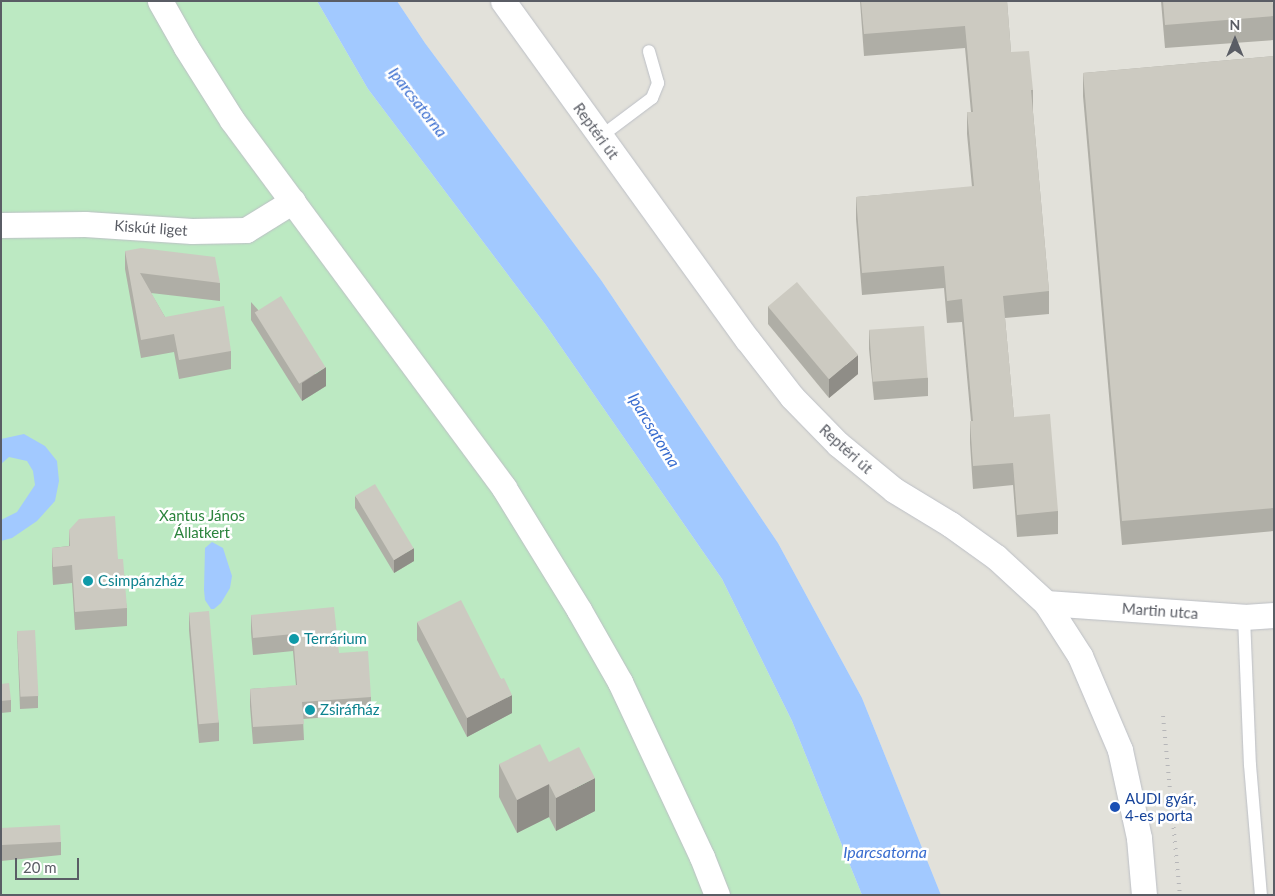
<!DOCTYPE html>
<meta charset="utf-8">
<style>
body{margin:0}
#map{position:relative;width:1275px;height:896px;overflow:hidden;background:#efeee2;font-family:Lato,sans-serif}
div>[style]{position:absolute}
.industrial>*{inset:0;background:#e2e1da}
.green>*{inset:0;background:#bce9c2}
.water>*{inset:0;background:#a2c9ff}
.roads{filter:drop-shadow(0 0 1px #bcbfc5) drop-shadow(0 0 1px #bcbfc5)}
.service>*{height:12px;margin:-6px;padding:0 6px;transform-origin:6px;border-radius:6px;background:#fff}
.minor>*{height:25px;margin:-12.5px;padding:0 12.5px;transform-origin:12.5px;border-radius:12.5px;background:#fff}
.rail>*{height:4px;margin-top:-2px;transform-origin:0;background:repeating-linear-gradient(90deg,#b6b6b8 0 1px,transparent 0 7px)}
.wall>*{inset:0;background:#afaea6}
.shaded-wall>*{inset:0;background:#8f8d87}
.building>*{inset:0;background:#cccac1;transform-origin:0 0}
.dots>*{width:14px;height:14px;translate:-50% -50%;box-sizing:border-box;border:2px solid #fff;border-radius:50%}
span{translate:-50% -50%;white-space:nowrap;text-align:center;line-height:1.15;-webkit-text-stroke:5px #fff;paint-order:stroke}
.street-label{font-size:15px;color:#5a5d65}
.park-label{font-size:15px;color:#2b833c}
.culture-label{font-size:15px;color:#0d838f}
.left{translate:0 -50%;text-align:left}
.transit-label{font-size:15px;color:#164399}
.water-label{font-size:16px;color:#386ccf;font-style:italic}
.frame{position:absolute;inset:0;border:2px solid #5a5d65;pointer-events:none}
.north{position:absolute;left:1210px;top:15px;width:50px;height:50px;-webkit-text-stroke:4px #fff;paint-order:stroke;rotate:0deg;font-size:14px;font-weight:700;line-height:20px;text-align:center;color:#5a5d65}
.north::after{content:'';display:block;margin:auto;width:18px;height:22px;background:#5a5d65;clip-path:polygon(50% 0,100% 100%,50% 72%,0 100%)}
.scale{position:absolute;left:15px;top:858px;width:64px;height:22px;box-sizing:border-box;border:2px solid #5a5d65;border-top:0;padding-left:6px;font-size:15px;line-height:18px;white-space:nowrap;color:#5a5d65;-webkit-text-stroke:4px #fff;paint-order:stroke}
</style>
<div id="map">
<div class="industrial">
<div style="clip-path:polygon(397px 1px,1274px 1px,1274px 895px,941px 895px,862px 698px,778px 543px,601px 280px,425px 43px)"></div>
</div>
<div class="green">
<div style="clip-path:polygon(1px 1px,317px 1px,368px 89px,545px 324px,722px 579px,792px 721px,862px 895px,1px 895px)"></div>
</div>
<div class="water">
<div style="clip-path:polygon(317px 1px,397px 1px,425px 43px,601px 280px,778px 543px,862px 698px,941px 895px,862px 895px,792px 721px,722px 579px,545px 324px,368px 89px)"></div>
<div style="clip-path:polygon(24px 434px,45px 446px,57px 461px,59px 481px,55px 501px,37px 521px,12px 538px,1px 541px,1px 520px,17px 512px,35px 485px,33px 471px,27px 461px,9px 457px,1px 464px,1px 439px)"></div>
<div style="clip-path:polygon(212px 542px,223px 548px,232px 576px,230px 588px,221px 603px,214px 609px,211px 609px,205px 600px,204px 590px,205px 548px)"></div>
</div>
<div class="roads">
<div class="service">
<div style="left:600px;top:137px;width:65px;rotate:-36.9deg"></div>
<div style="left:652px;top:98px;width:16px;rotate:-68deg"></div>
<div style="left:658px;top:83px;width:33px;rotate:-106deg"></div>
<div style="left:1244px;top:617px;width:148px;rotate:87.7deg"></div>
<div style="left:1250px;top:765px;width:130px;rotate:85.2deg"></div>
</div>
<div class="minor">
<div style="left:160px;top:1px;width:53px;rotate:60.5deg"></div>
<div style="left:186px;top:47px;width:86px;rotate:57.8deg"></div>
<div style="left:232px;top:120px;width:458px;rotate:53.5deg"></div>
<div style="left:504px;top:488px;width:143px;rotate:58.4deg"></div>
<div style="left:579px;top:610px;width:83px;rotate:60.3deg"></div>
<div style="left:620px;top:682px;width:193px;rotate:64.9deg"></div>
<div style="left:702px;top:857px;width:41px;rotate:68.5deg"></div>
<div style="left:503px;top:1px;width:417px;rotate:54.2deg"></div>
<div style="left:747px;top:339px;width:73px;rotate:52.2deg"></div>
<div style="left:792px;top:397px;width:66px;rotate:45.6deg"></div>
<div style="left:838px;top:444px;width:72px;rotate:39.4deg"></div>
<div style="left:894px;top:490px;width:66px;rotate:31.3deg"></div>
<div style="left:950px;top:524px;width:57px;rotate:35.7deg"></div>
<div style="left:996px;top:557px;width:68px;rotate:42.6deg"></div>
<div style="left:1046px;top:603px;width:63px;rotate:57.3deg"></div>
<div style="left:1080px;top:656px;width:102px;rotate:66.9deg"></div>
<div style="left:1120px;top:750px;width:90px;rotate:77.8deg"></div>
<div style="left:1139px;top:838px;width:57px;rotate:85deg"></div>
<div style="left:1px;top:225px;width:84px;rotate:-0.7deg"></div>
<div style="left:85px;top:224px;width:107px;rotate:3.7deg"></div>
<div style="left:192px;top:231px;width:54px;rotate:-1.1deg"></div>
<div style="left:246px;top:230px;width:55px;rotate:-31.7deg"></div>
<div style="left:1046px;top:603px;width:198px;rotate:4deg"></div>
<div style="left:1244px;top:617px;width:30px;rotate:-4deg"></div>
</div>
</div>
<div class="rail">
<div style="left:1163px;top:716px;width:180px;rotate:84.6deg"></div>
</div>
<div class="wall">
<div style="clip-path:polygon(860px 1px,1007px 1px,1011px 52px,1033px 90px,1033px 112px,1049px 291px,1049px 314px,1005px 318px,1014px 417px,1058px 511px,1058px 534px,1017px 537px,1013px 485px,973px 489px,970px 443px,970px 421px,971px 421px,962px 322px,947px 323px,944px 288px,862px 295px,856px 219px,856px 197px,972px 187px,967px 134px,967px 112px,971px 112px,965px 48px,864px 56px)"></div>
<div style="clip-path:polygon(1161px 1px,1272px 1px,1274px 16px,1274px 40px,1165px 48px)"></div>
<div style="clip-path:polygon(1274px 56px,1274px 531px,1122px 545px,1083px 96px,1083px 73px)"></div>
<div style="clip-path:polygon(125px 251px,220px 283px,220px 301px,151px 293px,165px 317px,231px 351px,231px 369px,179px 379px,174px 352px,141px 358px,125px 269px)"></div>
<div style="clip-path:polygon(251px 302px,326px 386px,302px 401px,251px 320px)"></div>
<div style="clip-path:polygon(768px 306px,858px 374px,829px 398px,768px 324px)"></div>
<div style="clip-path:polygon(869px 330px,928px 378px,928px 396px,874px 400px,869px 349px)"></div>
<div style="clip-path:polygon(355px 496px,414px 561px,394px 573px,355px 508px)"></div>
<div style="clip-path:polygon(69px 530px,118px 559px,127px 608px,127px 626px,75px 630px,72px 583px,53px 585px,52px 566px,52px 548px,69px 546px)"></div>
<div style="clip-path:polygon(189px 612px,219px 723px,219px 741px,199px 743px,189px 630px)"></div>
<div style="clip-path:polygon(251px 615px,339px 653px,371px 697px,371px 714px,303px 719px,304px 740px,253px 744px,250px 706px,250px 689px,296px 686px,293px 651px,253px 655px,251px 632px)"></div>
<div style="clip-path:polygon(417px 622px,501px 679px,512px 713px,467px 737px,417px 640px)"></div>
<div style="clip-path:polygon(17px 631px,38px 696px,38px 708px,20px 709px)"></div>
<div style="clip-path:polygon(1px 684px,11px 700px,11px 712px,1px 713px)"></div>
<div style="clip-path:polygon(549px 762px,595px 811px,556px 831px,549px 817px,517px 833px,499px 797px,499px 764px)"></div>
<div style="clip-path:polygon(1px 830px,61px 842px,61px 855px,1px 861px)"></div>
</div>
<div class="shaded-wall">
<div style="clip-path:polygon(858px 355px,858px 374px,829px 398px,829px 379px)"></div>
<div style="clip-path:polygon(326px 367px,326px 386px,302px 401px,302px 383px)"></div>
<div style="clip-path:polygon(414px 548px,414px 561px,394px 573px,394px 560px)"></div>
<div style="clip-path:polygon(512px 695px,512px 713px,467px 737px,467px 718px)"></div>
<div style="clip-path:polygon(595px 778px,595px 811px,556px 831px,556px 798px)"></div>
<div style="clip-path:polygon(549px 784px,549px 817px,517px 833px,517px 800px)"></div>
</div>
<div class="building">
<div style="clip-path:polygon(861px 1px,1007px 1px,1011px 52px,1029px 51px,1033px 90px,1031px 90px,1049px 291px,1003px 296px,1014px 417px,1050px 414px,1058px 511px,1017px 515px,1013px 463px,973px 466px,970px 421px,973px 421px,962px 299px,947px 301px,944px 266px,862px 273px,856px 197px,974px 186px,967px 112px,973px 112px,965px 26px,864px 34px)"></div>
<div style="clip-path:polygon(1163px 1px,1272px 1px,1274px 16px,1165px 25px)"></div>
<div style="clip-path:polygon(1274px 56px,1274px 508px,1122px 521px,1083px 73px)"></div>
<div style="clip-path:polygon(141px 248px,215px 257px,220px 283px,140px 273px,165px 317px,224px 306px,231px 351px,179px 360px,174px 334px,141px 340px,125px 251px)"></div>
<div style="left:797px;top:282px;width:95px;height:38px;rotate:50deg"></div>
<div style="left:281px;top:296px;width:84px;height:31px;rotate:58deg"></div>
<div style="left:924px;top:326px;width:52px;height:55px;rotate:86deg"></div>
<div style="left:375px;top:484px;width:75px;height:23px;rotate:59deg"></div>
<div style="clip-path:polygon(115px 516px,118px 559px,123px 559px,127px 608px,75px 612px,72px 565px,53px 567px,52px 548px,70px 546px,69px 530px,79px 519px)"></div>
<div style="clip-path:polygon(461px 600px,501px 679px,504px 678px,512px 695px,467px 718px,417px 622px)"></div>
<div style="clip-path:polygon(334px 607px,339px 653px,368px 651px,371px 697px,302px 702px,304px 724px,253px 727px,250px 689px,297px 685px,293px 634px,253px 638px,251px 615px)"></div>
<div style="left:209px;top:611px;width:112px;height:20px;rotate:85deg"></div>
<div style="left:35px;top:630px;width:66px;height:18px;rotate:87deg"></div>
<div style="clip-path:polygon(9px 683px,11px 700px,1px 701px,1px 684px)"></div>
<div style="clip-path:polygon(540px 744px,549px 762px,579px 747px,595px 778px,556px 798px,549px 784px,517px 800px,499px 764px)"></div>
<div style="left:60px;top:825px;width:17px;height:59px;rotate:87deg"></div>
</div>
<div class="dots">
<div style="left:88px;top:581px;background:#0f9aa8"></div>
<div style="left:294px;top:639px;background:#0f9aa8"></div>
<div style="left:310px;top:710px;background:#0f9aa8"></div>
<div style="left:1115px;top:807px;background:#1a4fb4"></div>
</div>
<div class="street-label">
<span style="left:596px;top:131px;rotate:54deg">Reptéri út</span>
<span style="left:151px;top:228px;rotate:4deg">Kiskút liget</span>
<span style="left:846px;top:449px;rotate:42deg">Reptéri út</span>
<span style="left:1160px;top:611px;rotate:4deg">Martin utca</span>
</div>
<div class="park-label">
<span style="left:202px;top:524px">Xantus János<br>Állatkert</span>
</div>
<div class="culture-label">
<span class="left" style="left:98px;top:581px">Csimpánzház</span>
<span class="left" style="left:304px;top:639px">Terrárium</span>
<span class="left" style="left:320px;top:710px">Zsiráfház</span>
</div>
<div class="transit-label">
<span class="left" style="left:1125px;top:807px">AUDI gyár,<br>4-es porta</span>
</div>
<div class="water-label">
<span style="left:418px;top:102px;rotate:52deg">Iparcsatorna</span>
<span style="left:654px;top:430px;rotate:59deg">Iparcsatorna</span>
<span style="left:885px;top:852px">Iparcsatorna</span>
</div>
<div class="frame"></div>
<div class="north">N</div>
<div class="scale">20 m</div>
</div>
